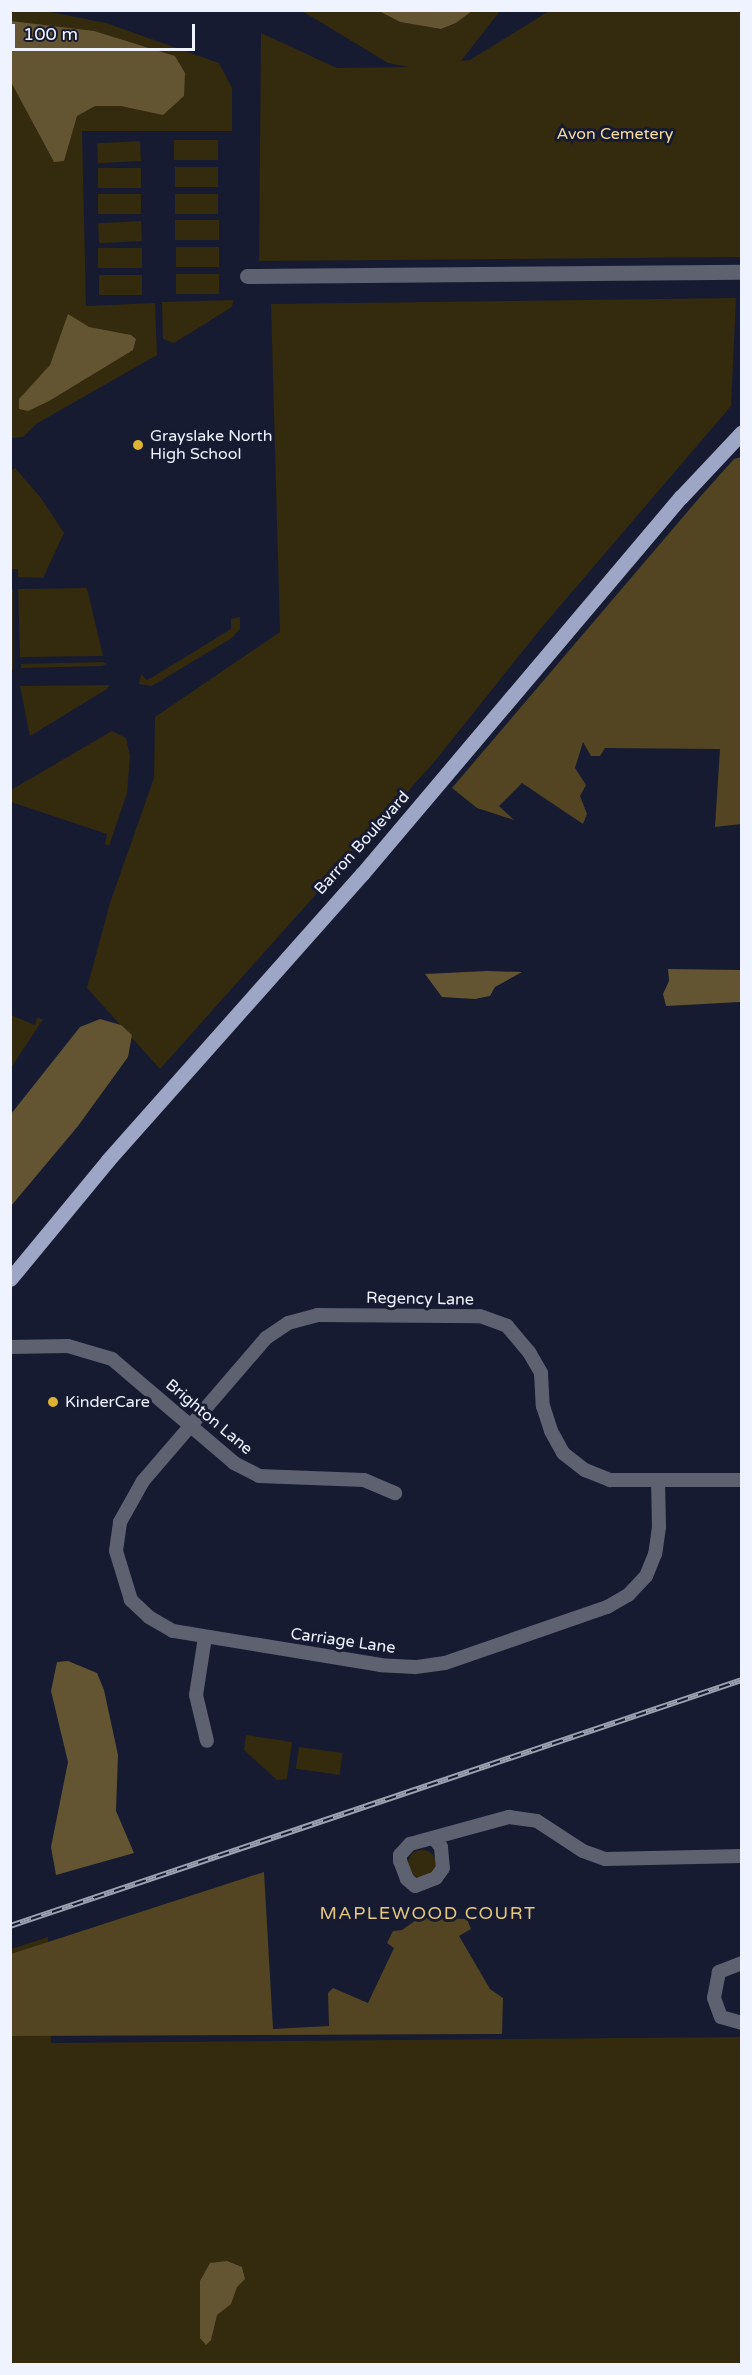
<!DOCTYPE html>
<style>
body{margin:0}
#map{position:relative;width:752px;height:2375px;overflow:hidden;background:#161b31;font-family:"Varela Round",sans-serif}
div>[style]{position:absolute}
.green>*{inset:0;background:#342a0d;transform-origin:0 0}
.round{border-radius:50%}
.forest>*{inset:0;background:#534522}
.water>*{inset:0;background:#635532}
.minor>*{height:14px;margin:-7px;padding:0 7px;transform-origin:7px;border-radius:7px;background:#5d6170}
.tertiary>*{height:15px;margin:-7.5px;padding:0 7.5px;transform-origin:7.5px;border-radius:7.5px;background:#5d6170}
.primary>*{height:15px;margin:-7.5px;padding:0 7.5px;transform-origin:7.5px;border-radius:7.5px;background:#9ea6c6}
.rail>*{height:6px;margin-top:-3px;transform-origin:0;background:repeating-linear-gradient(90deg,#161b31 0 11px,#9da2b1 0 22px);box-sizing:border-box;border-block:2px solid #9da2b1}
.dots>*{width:16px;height:16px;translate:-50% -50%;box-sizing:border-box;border:3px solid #161b31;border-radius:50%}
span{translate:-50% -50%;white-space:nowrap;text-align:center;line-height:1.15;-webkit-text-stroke:6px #161b31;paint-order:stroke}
.park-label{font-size:16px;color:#f6dd9e}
.poi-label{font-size:16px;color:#eff3ff}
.left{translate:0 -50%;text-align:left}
.street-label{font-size:16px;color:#eff3ff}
.neighbourhood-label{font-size:18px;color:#e7c97e;letter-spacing:1.5px}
.frame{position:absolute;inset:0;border:12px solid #eff3ff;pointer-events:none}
.scale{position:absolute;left:12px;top:24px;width:183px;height:27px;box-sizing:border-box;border:3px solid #eff3ff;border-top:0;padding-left:8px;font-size:18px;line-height:21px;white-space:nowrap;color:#eff3ff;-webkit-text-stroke:4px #161b31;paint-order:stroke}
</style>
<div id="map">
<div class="green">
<div style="clip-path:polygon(11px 11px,45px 11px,106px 23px,219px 63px,232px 88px,232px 131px,82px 131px,86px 306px,155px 303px,157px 355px,36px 424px,23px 437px,11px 438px)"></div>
<div style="clip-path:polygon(302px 11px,379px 11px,400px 22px,441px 29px,456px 23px,472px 11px,500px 11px,461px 61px,470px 60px,549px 11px,741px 11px,742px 257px,259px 261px,261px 33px,337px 68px,408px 67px,388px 63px)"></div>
<div style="left:218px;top:140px;width:20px;height:44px;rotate:90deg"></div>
<div style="left:140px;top:141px;width:20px;height:43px;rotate:87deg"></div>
<div style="left:175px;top:167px;width:43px;height:20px"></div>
<div style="left:98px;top:168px;width:43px;height:20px"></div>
<div style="left:141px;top:194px;width:20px;height:43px;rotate:90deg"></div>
<div style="left:175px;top:194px;width:43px;height:20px"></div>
<div style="left:219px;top:220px;width:20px;height:44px;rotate:90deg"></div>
<div style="left:141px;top:221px;width:20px;height:43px;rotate:87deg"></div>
<div style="left:176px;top:247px;width:43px;height:20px"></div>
<div style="left:98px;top:248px;width:44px;height:20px"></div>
<div style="left:176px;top:274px;width:43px;height:20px"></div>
<div style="left:99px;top:275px;width:43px;height:20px"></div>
<div style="clip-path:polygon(736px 298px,731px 406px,542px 627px,435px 761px,160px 1069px,87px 988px,110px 903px,154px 778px,155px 717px,280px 632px,271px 304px)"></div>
<div style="clip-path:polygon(233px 300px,232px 307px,174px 343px,163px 339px,162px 302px)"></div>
<div style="clip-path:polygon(15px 468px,41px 498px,64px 533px,43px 578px,18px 577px,18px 569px,11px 569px,10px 472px)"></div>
<div style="clip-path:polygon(87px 588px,103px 656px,20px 657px,18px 589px)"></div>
<div style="left:10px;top:589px;width:3px;height:80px"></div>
<div style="clip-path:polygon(240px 617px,240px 629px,232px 638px,152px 686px,139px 684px,141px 674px,147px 680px,151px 678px,231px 629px,231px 619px)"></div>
<div style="clip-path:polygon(103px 662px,106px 664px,102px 666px,21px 668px,21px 664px)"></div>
<div style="clip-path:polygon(110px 685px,107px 689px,30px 736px,20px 686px)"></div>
<div style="clip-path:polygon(112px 731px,126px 738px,130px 756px,127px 793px,109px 846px,105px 844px,107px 834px,11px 802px,11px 790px)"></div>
<div style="clip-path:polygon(11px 1015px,35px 1025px,37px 1018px,43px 1019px,11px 1068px)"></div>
<div style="clip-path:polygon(246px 1735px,292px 1742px,287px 1779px,277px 1780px,244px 1750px)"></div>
<div style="left:299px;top:1747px;width:44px;height:22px;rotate:8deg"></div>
<div class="round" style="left:408px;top:1850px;width:28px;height:28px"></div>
<div style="clip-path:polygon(48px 1937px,51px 2043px,741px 2037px,741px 2364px,11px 2364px,11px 1949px)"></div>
</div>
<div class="forest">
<div style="clip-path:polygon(741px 457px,741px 824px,715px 827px,720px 749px,605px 748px,600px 756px,591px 756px,583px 742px,575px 768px,586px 785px,580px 796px,587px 814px,583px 824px,522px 783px,499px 806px,514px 820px,477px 808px,452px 788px,700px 497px,734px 459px)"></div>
<div style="clip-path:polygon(264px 1872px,273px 2029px,329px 2026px,328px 1993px,333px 1988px,368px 2003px,394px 1948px,387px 1943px,393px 1931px,402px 1930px,419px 1918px,442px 1918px,467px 1919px,471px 1929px,459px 1936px,490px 1989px,503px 1998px,502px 2034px,11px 2036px,11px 1954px)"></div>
</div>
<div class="water">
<div style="clip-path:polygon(379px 11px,472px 11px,456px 23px,441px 29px,400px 22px)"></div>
<div style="clip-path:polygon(11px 21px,94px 31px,175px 56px,185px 73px,184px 96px,163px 115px,121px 106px,95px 106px,77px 116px,64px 161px,54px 162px,11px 82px)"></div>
<div style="clip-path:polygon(68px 314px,89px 327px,131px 335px,136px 339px,133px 350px,49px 401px,28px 411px,19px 409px,19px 399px,50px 365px)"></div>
<div style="clip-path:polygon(668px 969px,740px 970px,740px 1002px,666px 1006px,663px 994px,669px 981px)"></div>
<div style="clip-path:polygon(487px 971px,522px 972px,495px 987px,490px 996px,475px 999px,442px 997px,425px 974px)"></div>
<div style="clip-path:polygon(100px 1019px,121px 1025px,132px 1035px,128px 1057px,78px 1126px,11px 1206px,11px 1114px,80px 1027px)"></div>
<div style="clip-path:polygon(68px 1661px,97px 1673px,104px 1690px,118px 1755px,116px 1811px,134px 1853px,56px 1875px,51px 1847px,68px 1762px,51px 1691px,57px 1662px)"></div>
<div style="clip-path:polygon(227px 2261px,242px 2267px,245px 2279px,237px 2287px,231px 2304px,217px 2315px,211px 2340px,206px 2345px,200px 2338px,200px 2281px,210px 2263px)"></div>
</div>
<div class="minor">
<div style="left:10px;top:1347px;width:58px;rotate:-1deg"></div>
<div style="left:68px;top:1346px;width:46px;rotate:16.5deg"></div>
<div style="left:112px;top:1359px;width:160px;rotate:40.4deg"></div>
<div style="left:234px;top:1463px;width:28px;rotate:27deg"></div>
<div style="left:259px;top:1476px;width:105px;rotate:2.2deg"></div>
<div style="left:364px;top:1480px;width:34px;rotate:23deg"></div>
<div style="left:658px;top:1480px;width:47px;rotate:88.8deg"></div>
<div style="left:659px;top:1527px;width:27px;rotate:98deg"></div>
<div style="left:655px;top:1554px;width:24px;rotate:112deg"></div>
<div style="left:646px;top:1576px;width:26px;rotate:133deg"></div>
<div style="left:628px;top:1595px;width:24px;rotate:150deg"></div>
<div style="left:607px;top:1607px;width:171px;rotate:160.9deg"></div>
<div style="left:445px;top:1663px;width:30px;rotate:172deg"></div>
<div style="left:415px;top:1667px;width:34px;rotate:-177deg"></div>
<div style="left:381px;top:1665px;width:211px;rotate:-170.7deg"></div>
<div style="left:173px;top:1631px;width:28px;rotate:-150deg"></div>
<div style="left:149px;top:1617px;width:25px;rotate:-137deg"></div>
<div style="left:131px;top:1600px;width:51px;rotate:-107deg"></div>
<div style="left:116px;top:1551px;width:29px;rotate:-82deg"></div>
<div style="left:120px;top:1522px;width:47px;rotate:-60.7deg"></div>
<div style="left:143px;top:1481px;width:189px;rotate:-49.3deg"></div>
<div style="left:266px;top:1338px;width:27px;rotate:-34deg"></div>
<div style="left:288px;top:1323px;width:30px;rotate:-15deg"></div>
<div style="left:317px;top:1315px;width:163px;rotate:0.4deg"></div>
<div style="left:480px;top:1316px;width:29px;rotate:20deg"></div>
<div style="left:507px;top:1326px;width:34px;rotate:50deg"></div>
<div style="left:529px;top:1352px;width:24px;rotate:60deg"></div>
<div style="left:541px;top:1373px;width:33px;rotate:87deg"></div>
<div style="left:543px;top:1406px;width:26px;rotate:72deg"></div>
<div style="left:551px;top:1431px;width:25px;rotate:61deg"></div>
<div style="left:563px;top:1453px;width:28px;rotate:38deg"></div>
<div style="left:585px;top:1470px;width:27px;rotate:22deg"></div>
<div style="left:610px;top:1480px;width:132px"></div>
<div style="left:205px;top:1637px;width:59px;rotate:98.8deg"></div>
<div style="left:196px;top:1695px;width:47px;rotate:76.6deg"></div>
<div style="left:435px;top:1840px;width:9px;rotate:49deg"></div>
<div style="left:441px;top:1847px;width:21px;rotate:85deg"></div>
<div style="left:443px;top:1868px;width:12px;rotate:125deg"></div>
<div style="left:436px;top:1878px;width:22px;rotate:159deg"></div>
<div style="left:415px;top:1886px;width:11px;rotate:-139deg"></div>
<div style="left:407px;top:1879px;width:19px;rotate:-111deg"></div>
<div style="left:400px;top:1861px;width:6px;rotate:-90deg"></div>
<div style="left:400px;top:1855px;width:15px;rotate:-48deg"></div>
<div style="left:410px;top:1844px;width:103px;rotate:-15.3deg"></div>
<div style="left:509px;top:1817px;width:28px;rotate:8deg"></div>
<div style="left:537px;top:1821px;width:55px;rotate:33.1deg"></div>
<div style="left:583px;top:1851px;width:23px;rotate:20deg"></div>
<div style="left:605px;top:1859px;width:137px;rotate:-1.3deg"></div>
<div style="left:742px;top:1963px;width:25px;rotate:159deg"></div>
<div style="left:719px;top:1972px;width:26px;rotate:101deg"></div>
<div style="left:714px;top:1998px;width:20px;rotate:70deg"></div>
<div style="left:721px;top:2017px;width:22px;rotate:16deg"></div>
</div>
<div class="tertiary">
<div style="left:247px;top:276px;width:495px;rotate:-0.5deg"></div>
</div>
<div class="primary">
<div style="left:10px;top:1279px;width:154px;rotate:-50.5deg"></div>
<div style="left:108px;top:1160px;width:383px;rotate:-48.4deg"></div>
<div style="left:362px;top:874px;width:494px;rotate:-49.8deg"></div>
<div style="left:681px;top:497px;width:89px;rotate:-46.8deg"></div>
</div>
<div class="rail">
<div style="left:10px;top:1926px;width:772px;rotate:-18.58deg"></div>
</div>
<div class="dots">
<div style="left:138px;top:445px;background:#ddb133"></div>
<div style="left:53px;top:1402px;background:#ddb133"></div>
</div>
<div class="park-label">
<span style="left:615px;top:134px">Avon Cemetery</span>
</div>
<div class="poi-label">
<span class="left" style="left:150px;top:445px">Grayslake North<br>High School</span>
<span class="left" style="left:65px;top:1402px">KinderCare</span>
</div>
<div class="street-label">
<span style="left:362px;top:843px;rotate:-48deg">Barron Boulevard</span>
<span style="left:420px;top:1299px;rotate:1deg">Regency Lane</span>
<span style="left:209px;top:1417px;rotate:40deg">Brighton Lane</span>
<span style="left:343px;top:1641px;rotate:8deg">Carriage Lane</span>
</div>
<div class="neighbourhood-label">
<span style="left:428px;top:1913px">MAPLEWOOD COURT</span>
</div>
<div class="frame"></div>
<div class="scale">100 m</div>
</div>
